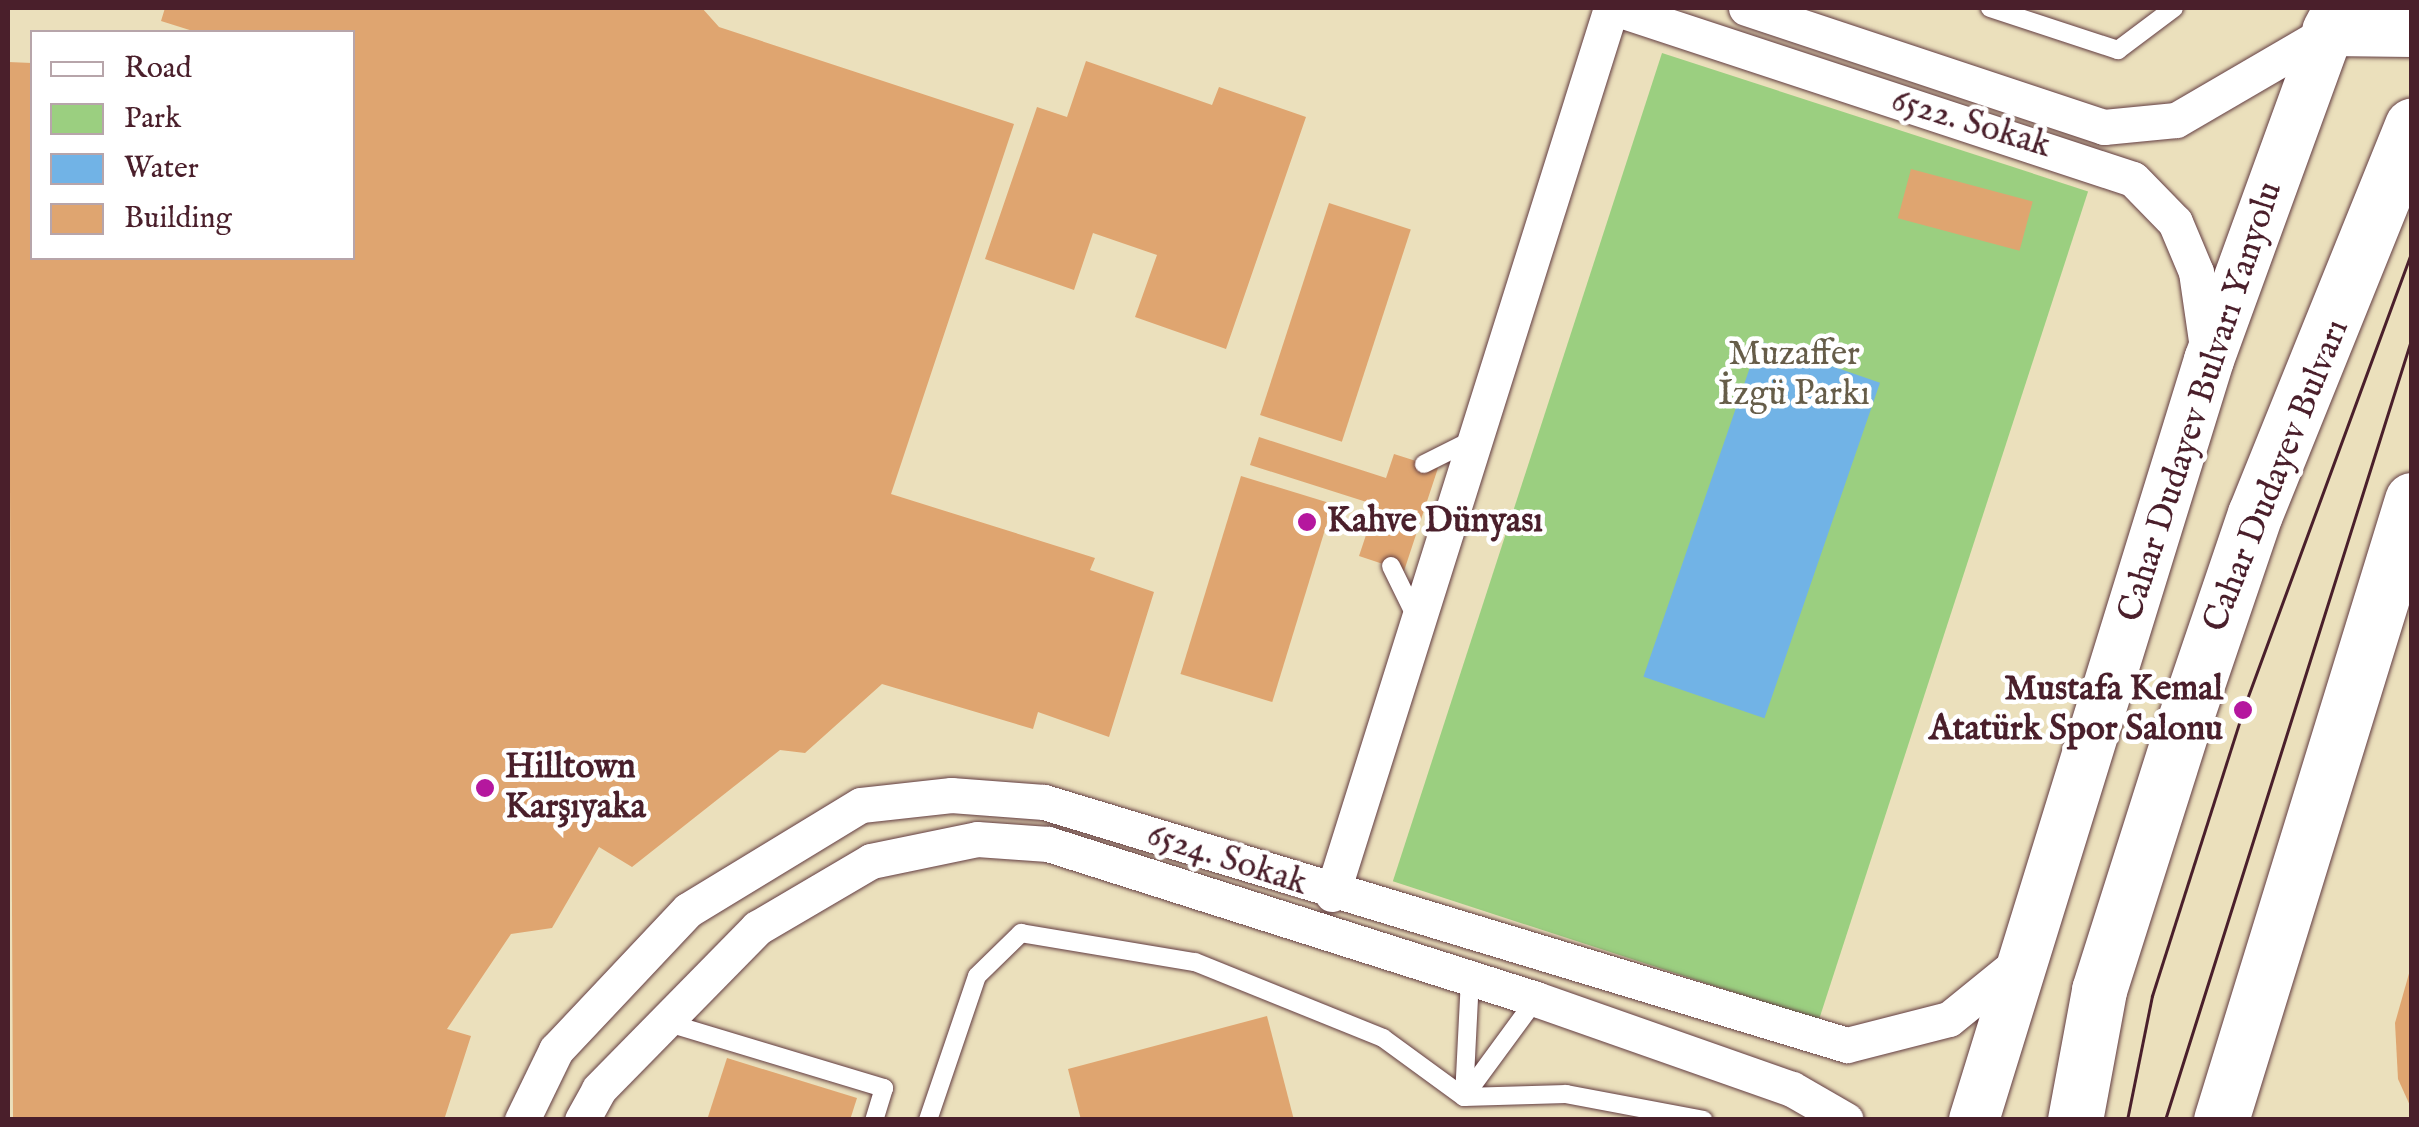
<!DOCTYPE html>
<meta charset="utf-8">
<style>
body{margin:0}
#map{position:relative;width:2419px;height:1127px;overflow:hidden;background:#ebe0bc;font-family:"IM FELL English",serif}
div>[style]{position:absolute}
.green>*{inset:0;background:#9bcf80;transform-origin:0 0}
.water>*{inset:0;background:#71b3e6;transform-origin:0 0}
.building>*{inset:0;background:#dfa570;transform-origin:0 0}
.roads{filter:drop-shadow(0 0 2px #623c41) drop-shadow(0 0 2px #623c41)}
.lane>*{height:18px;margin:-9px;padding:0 9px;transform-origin:9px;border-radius:9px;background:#fff}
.street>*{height:35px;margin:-17.5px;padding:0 17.5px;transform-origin:17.5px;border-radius:17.5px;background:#fff}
.secondary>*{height:50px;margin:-25px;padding:0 25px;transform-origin:25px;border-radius:25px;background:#fff}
.primary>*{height:55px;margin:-27.5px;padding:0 27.5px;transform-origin:27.5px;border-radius:27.5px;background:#fff}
.tram>*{height:2.5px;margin:-1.25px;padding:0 1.25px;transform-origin:1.25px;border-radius:1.25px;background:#4a1f2b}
.dots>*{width:28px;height:28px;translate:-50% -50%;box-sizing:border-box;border:5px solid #fff;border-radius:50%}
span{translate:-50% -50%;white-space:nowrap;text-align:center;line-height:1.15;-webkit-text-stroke:9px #fff;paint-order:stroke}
.street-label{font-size:35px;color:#4a1f2b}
.park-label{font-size:35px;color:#665d49}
.poi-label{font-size:35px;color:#4a1f2b;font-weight:700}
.left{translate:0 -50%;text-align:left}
.right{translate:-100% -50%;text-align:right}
.frame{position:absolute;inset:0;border:10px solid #4a1f2b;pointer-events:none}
.legend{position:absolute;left:30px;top:30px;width:325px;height:230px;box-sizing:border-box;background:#fff;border:2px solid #b7a5aa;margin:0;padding:12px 18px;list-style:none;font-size:30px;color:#4a1f2b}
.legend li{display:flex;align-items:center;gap:20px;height:50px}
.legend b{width:50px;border:2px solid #b7a5aa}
</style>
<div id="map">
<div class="green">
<div style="left:1662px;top:53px;width:448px;height:871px;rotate:18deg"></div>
</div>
<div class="water">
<div style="left:1759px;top:341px;width:128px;height:355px;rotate:19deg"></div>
</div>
<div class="building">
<div style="clip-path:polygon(165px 8px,702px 8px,719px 27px,1014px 124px,891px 494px,1095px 558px,1090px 570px,1154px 592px,1109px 737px,1038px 712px,1033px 729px,882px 684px,805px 753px,780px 750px,632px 867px,599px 847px,552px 928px,511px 934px,447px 1029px,471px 1036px,444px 1120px,13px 1120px,8px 62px,32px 63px,32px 258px,352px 258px,352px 32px,196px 32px,161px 21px)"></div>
<div style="clip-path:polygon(1086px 61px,1212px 105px,1219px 87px,1306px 117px,1226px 349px,1135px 317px,1157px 255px,1093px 233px,1074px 290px,985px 259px,1037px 107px,1067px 117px)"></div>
<div style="left:1911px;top:169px;width:126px;height:51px;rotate:15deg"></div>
<div style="left:1329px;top:203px;width:86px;height:223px;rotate:18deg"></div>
<div style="clip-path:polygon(1259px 437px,1386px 478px,1394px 454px,1438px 468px,1404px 571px,1359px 556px,1376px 505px,1250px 465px)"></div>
<div style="left:1241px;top:476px;width:96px;height:207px;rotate:17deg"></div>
<div style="clip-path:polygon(2410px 970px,2412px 970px,2412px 1110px,2398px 1079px,2395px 1023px)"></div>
<div style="clip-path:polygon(1267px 1016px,1294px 1120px,1081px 1120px,1068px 1069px)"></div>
<div style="clip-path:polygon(727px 1058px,857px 1098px,850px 1120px,707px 1120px)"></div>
</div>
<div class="roads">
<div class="lane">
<div style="left:1990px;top:8px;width:135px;rotate:18.2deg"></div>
<div style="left:2118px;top:50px;width:70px;rotate:-36.9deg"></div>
<div style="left:1424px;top:464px;width:58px;rotate:-26.6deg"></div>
<div style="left:1391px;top:566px;width:59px;rotate:63.9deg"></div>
<div style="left:665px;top:1022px;width:229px;rotate:16.8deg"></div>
<div style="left:884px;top:1088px;width:34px;rotate:107deg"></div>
<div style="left:1464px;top:1097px;width:122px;rotate:-53.7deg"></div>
<div style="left:1464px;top:1097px;width:118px;rotate:-87.1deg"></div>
<div style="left:928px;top:1120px;width:152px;rotate:-71.2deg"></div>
<div style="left:977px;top:976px;width:62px;rotate:-44.3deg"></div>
<div style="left:1021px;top:933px;width:176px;rotate:9.5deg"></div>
<div style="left:1195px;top:962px;width:203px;rotate:22deg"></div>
<div style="left:1383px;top:1038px;width:100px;rotate:36.1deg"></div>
<div style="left:1464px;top:1097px;width:102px;rotate:-1.7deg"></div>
<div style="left:1566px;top:1094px;width:140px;rotate:10.7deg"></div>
</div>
<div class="street">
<div style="left:1614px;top:8px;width:546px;rotate:18.24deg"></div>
<div style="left:2133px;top:179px;width:60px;rotate:45.7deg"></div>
<div style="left:2175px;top:222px;width:54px;rotate:67.2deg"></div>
<div style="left:2196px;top:272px;width:83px;rotate:81.7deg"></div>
<div style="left:1746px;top:8px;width:377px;rotate:18.4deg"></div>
<div style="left:2104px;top:127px;width:72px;rotate:-5.6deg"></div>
<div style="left:2176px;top:120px;width:177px;rotate:-30.2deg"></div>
<div style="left:1332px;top:894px;width:929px;rotate:-72.52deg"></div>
<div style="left:522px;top:1120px;width:78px;rotate:-64.1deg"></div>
<div style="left:556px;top:1050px;width:192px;rotate:-46.7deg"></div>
<div style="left:688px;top:910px;width:202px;rotate:-31.3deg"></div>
<div style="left:861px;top:805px;width:91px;rotate:-6.3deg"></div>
<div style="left:951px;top:795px;width:93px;rotate:4.3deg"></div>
<div style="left:1044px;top:802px;width:839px;rotate:16.84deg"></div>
<div style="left:1847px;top:1045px;width:105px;rotate:-14.3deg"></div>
<div style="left:1949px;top:1019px;width:95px;rotate:-39deg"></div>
<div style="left:582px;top:1120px;width:35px;rotate:-61deg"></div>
<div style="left:599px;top:1089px;width:226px;rotate:-45.5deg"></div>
<div style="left:757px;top:928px;width:132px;rotate:-30.4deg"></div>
<div style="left:871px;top:861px;width:108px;rotate:-11.7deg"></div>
<div style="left:977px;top:839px;width:71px;rotate:4deg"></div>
<div style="left:1048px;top:844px;width:512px;rotate:17.62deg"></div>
<div style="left:1536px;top:999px;width:271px;rotate:19.4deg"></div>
<div style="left:1792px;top:1089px;width:62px;rotate:29.9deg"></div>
</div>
<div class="secondary">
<div style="left:1974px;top:1120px;width:796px;rotate:-72.82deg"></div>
<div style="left:2209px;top:360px;width:350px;rotate:-70deg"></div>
<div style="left:2329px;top:31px;width:83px;rotate:0.7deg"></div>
</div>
<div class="primary">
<div style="left:2329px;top:31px;width:26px;rotate:-62deg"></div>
<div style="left:2075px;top:1120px;width:132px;rotate:-79.5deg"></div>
<div style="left:2099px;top:990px;width:272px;rotate:-72.4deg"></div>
<div style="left:2181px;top:731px;width:229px;rotate:-71.2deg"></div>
<div style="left:2255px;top:514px;width:419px;rotate:-68deg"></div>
<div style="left:2221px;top:1120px;width:649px;rotate:-72.88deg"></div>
</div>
</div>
<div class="tram">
<div style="left:2127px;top:1120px;width:126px;rotate:-78.6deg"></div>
<div style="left:2152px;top:996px;width:300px;rotate:-72.3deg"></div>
<div style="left:2243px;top:710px;width:489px;rotate:-69.8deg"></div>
<div style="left:2165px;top:1120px;width:821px;rotate:-72.49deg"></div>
</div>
<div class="dots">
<div style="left:1307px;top:522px;background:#b5179e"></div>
<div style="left:2243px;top:710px;background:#b5179e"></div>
<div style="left:485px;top:788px;background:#b5179e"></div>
</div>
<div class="street-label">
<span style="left:1971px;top:124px;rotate:17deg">6522. Sokak</span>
<span style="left:2201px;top:402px;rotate:-72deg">Cahar Dudayev Bulvarı Yanyolu</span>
<span style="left:2277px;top:476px;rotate:-68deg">Cahar Dudayev Bulvarı</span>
<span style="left:1227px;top:860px;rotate:18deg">6524. Sokak</span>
</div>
<div class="park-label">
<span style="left:1794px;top:375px">Muzaffer<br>İzgü Parkı</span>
</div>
<div class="poi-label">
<span class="left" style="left:1327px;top:522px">Kahve Dünyası</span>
<span class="right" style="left:2223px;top:710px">Mustafa Kemal<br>Atatürk Spor Salonu</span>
<span class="left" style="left:505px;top:788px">Hilltown<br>Karşıyaka</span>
</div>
<div class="frame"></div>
<ul class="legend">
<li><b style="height:12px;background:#fff"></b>Road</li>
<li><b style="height:28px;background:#9bcf80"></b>Park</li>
<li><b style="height:28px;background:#71b3e6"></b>Water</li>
<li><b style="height:28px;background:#dfa570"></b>Building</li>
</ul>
</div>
